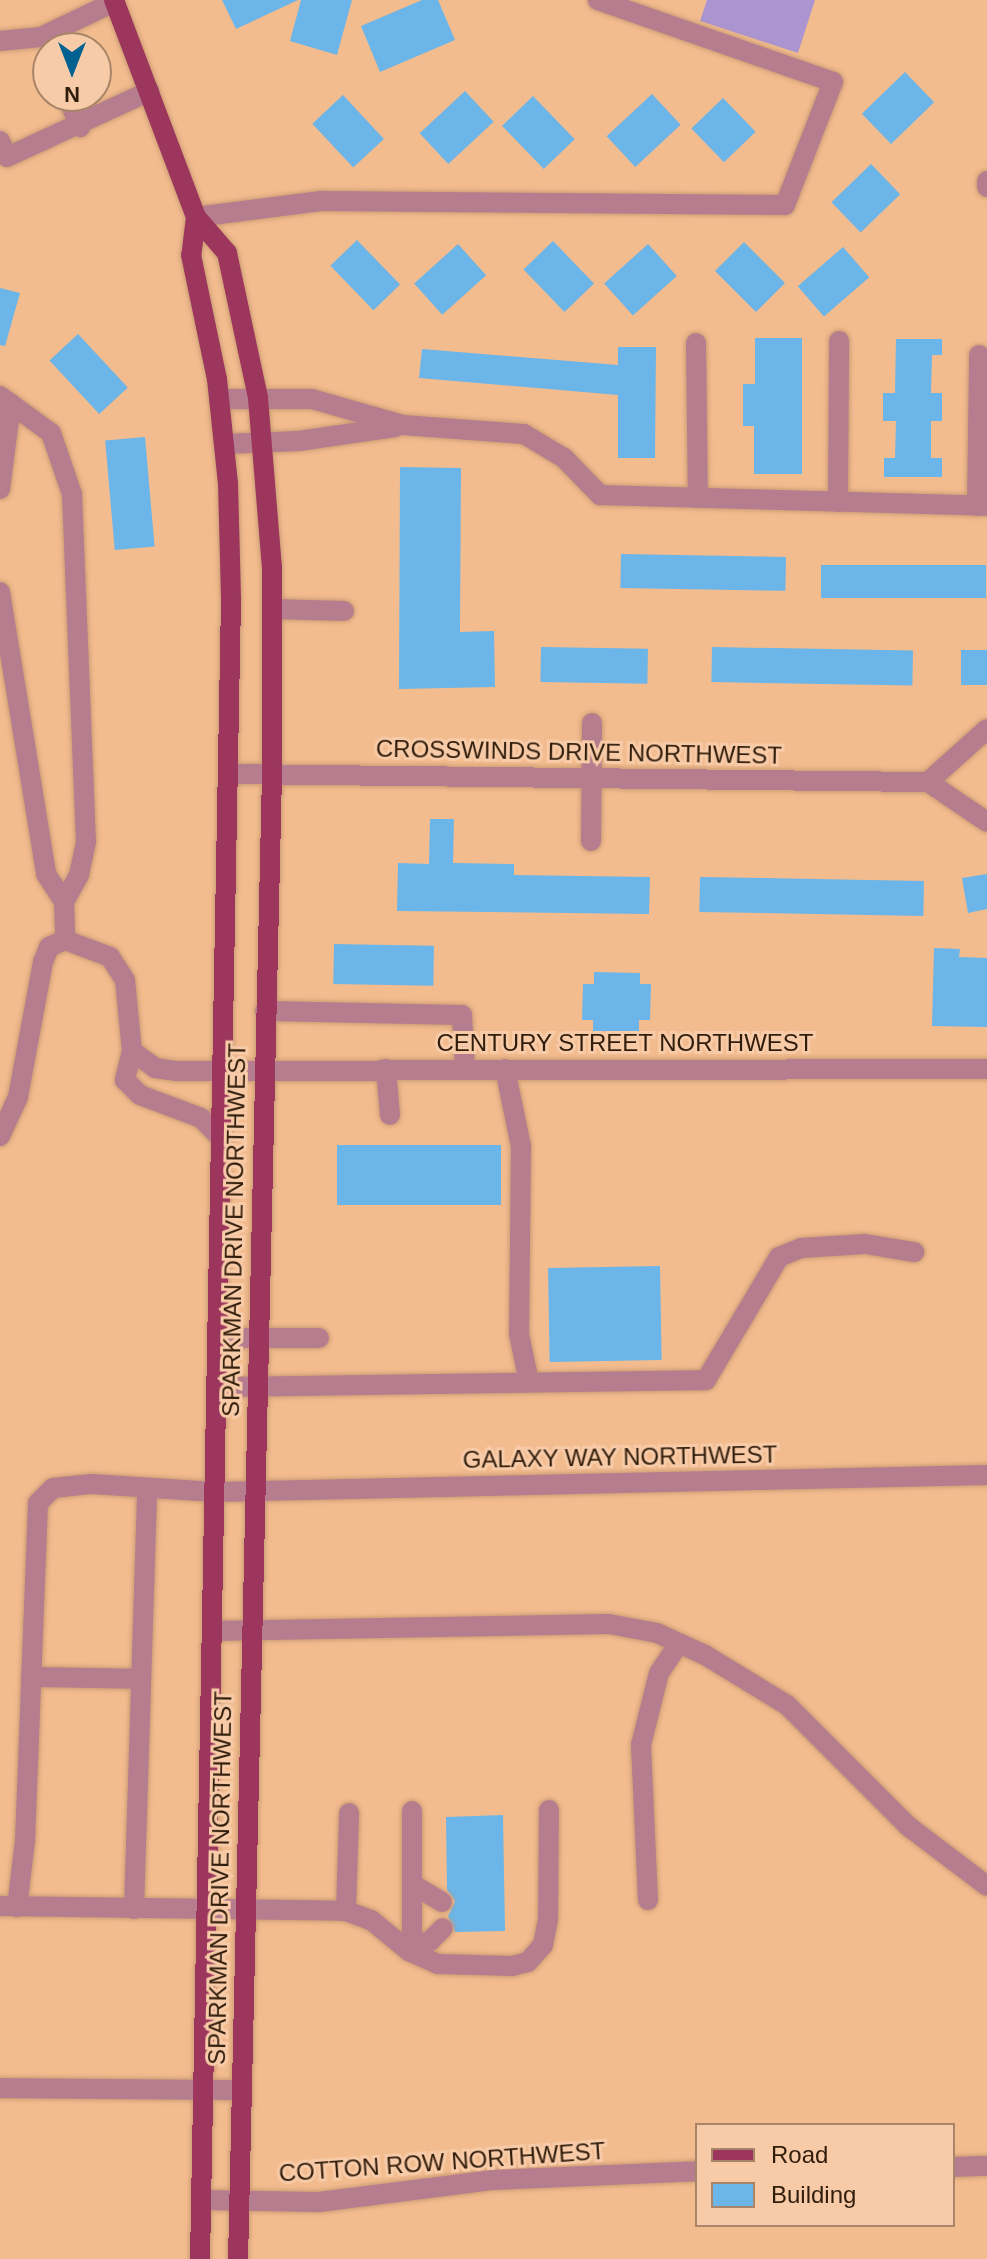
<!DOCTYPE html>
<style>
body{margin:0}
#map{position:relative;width:987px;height:2259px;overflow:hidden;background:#f3bc8f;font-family:Helvetica,sans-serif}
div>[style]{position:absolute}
.green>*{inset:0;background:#aa95d0}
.building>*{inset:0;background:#6cb5e8;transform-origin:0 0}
.roads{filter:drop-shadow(0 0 2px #cc9c75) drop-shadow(0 0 2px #cc9c75)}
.minor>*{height:20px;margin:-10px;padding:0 10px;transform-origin:10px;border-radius:10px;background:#b67d8e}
.major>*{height:20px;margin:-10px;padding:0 10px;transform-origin:10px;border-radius:10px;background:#9c365d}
span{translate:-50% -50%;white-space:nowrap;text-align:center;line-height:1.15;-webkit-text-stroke:6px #f8cba8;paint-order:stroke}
.street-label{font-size:24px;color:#311d0b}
.legend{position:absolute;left:695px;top:2123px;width:260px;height:104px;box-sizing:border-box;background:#f8cba8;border:2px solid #a88569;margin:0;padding:10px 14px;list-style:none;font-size:24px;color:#311d0b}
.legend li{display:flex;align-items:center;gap:16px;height:40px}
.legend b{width:40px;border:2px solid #a88569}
.north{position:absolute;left:32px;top:32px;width:80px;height:80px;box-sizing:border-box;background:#f8cba8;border:2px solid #a88569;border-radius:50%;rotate:180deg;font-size:22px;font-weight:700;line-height:32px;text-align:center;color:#311d0b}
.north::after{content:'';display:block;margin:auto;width:28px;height:36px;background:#00608f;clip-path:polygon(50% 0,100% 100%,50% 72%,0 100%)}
</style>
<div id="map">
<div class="green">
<div style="clip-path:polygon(707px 0,815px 0,798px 53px,700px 21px)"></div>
</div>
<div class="building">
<div style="clip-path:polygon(222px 0,298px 0,236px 29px)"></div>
<div style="clip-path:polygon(301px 0,352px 0,337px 55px,290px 41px)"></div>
<div style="clip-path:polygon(422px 0,438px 0,455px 40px,380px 72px,361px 26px)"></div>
<div style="left:905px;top:72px;width:42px;height:60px;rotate:46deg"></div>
<div style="left:465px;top:91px;width:42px;height:62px;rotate:47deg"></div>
<div style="left:652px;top:94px;width:42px;height:62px;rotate:47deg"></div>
<div style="left:343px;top:95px;width:60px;height:42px;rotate:47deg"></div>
<div style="left:533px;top:96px;width:60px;height:43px;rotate:46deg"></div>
<div style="left:723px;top:98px;width:47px;height:44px;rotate:46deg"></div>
<div style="left:871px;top:164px;width:42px;height:55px;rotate:46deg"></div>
<div style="left:357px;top:240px;width:62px;height:37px;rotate:46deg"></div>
<div style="left:553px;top:241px;width:59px;height:41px;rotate:46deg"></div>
<div style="left:744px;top:242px;width:58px;height:41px;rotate:45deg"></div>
<div style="left:458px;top:244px;width:42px;height:59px;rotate:48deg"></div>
<div style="left:648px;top:244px;width:43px;height:59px;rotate:48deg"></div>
<div style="left:843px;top:247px;width:40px;height:60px;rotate:49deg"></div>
<div style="clip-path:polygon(0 288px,20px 293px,5px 346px,0 345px)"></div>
<div style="left:78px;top:334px;width:73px;height:39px;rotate:47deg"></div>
<div style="clip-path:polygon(755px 338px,802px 338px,802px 474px,754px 474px,754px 426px,743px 426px,743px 384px,755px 384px)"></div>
<div style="clip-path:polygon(896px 339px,942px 339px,942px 355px,932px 355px,931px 393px,942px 393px,942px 421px,931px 421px,931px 458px,942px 458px,942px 477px,884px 477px,884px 458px,895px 458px,896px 421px,883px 421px,883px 393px,895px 393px)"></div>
<div style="clip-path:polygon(618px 347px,656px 347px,655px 458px,618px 458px,618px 395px,419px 378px,422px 349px,618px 365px)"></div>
<div style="left:145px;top:437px;width:110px;height:40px;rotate:85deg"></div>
<div style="clip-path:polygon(400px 467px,461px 468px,460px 632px,494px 631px,495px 687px,399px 689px)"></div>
<div style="left:621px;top:554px;width:165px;height:34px;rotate:1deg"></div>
<div style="left:986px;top:565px;width:33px;height:165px;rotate:90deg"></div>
<div style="left:541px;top:647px;width:107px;height:35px;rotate:1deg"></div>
<div style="left:712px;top:647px;width:201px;height:35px;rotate:1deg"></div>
<div style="left:961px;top:650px;width:26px;height:35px"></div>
<div style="clip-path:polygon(430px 819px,454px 819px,453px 863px,514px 864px,514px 875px,650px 877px,649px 914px,397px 911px,398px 863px,429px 864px)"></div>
<div style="clip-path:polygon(987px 874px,987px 909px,968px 913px,962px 878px)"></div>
<div style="left:700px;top:877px;width:224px;height:35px;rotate:1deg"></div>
<div style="left:334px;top:944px;width:100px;height:40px;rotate:1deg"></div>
<div style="clip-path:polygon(934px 948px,960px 949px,959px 957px,987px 958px,987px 1027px,932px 1026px)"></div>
<div style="clip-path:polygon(594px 972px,640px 973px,640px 984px,651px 984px,650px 1020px,639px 1020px,639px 1032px,593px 1031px,593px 1020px,582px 1020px,583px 984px,594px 984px)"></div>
<div style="left:337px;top:1145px;width:164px;height:60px"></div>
<div style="left:660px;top:1266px;width:94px;height:112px;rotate:89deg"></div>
<div style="clip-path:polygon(503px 1815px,505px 1931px,455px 1932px,448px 1916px,455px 1901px,447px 1890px,446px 1817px)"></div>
</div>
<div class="roads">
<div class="minor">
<div style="left:0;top:41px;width:41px;rotate:-5.6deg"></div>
<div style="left:41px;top:37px;width:81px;rotate:-25.6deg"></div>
<div style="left:67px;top:96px;width:34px;rotate:67deg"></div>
<div style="left:0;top:141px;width:17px;rotate:66deg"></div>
<div style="left:7px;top:157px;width:157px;rotate:-24.8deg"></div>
<div style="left:987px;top:181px;width:6px;rotate:90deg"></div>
<div style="left:196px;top:217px;width:126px;rotate:-7.3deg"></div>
<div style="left:321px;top:201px;width:464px;rotate:0.5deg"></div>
<div style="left:785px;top:205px;width:132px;rotate:-68.7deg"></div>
<div style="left:833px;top:82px;width:249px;rotate:-160.8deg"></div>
<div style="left:696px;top:343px;width:155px;rotate:89.3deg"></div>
<div style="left:0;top:396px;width:63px;rotate:36deg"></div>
<div style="left:51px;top:433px;width:65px;rotate:71deg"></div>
<div style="left:72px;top:494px;width:348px;rotate:87.7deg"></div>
<div style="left:86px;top:842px;width:34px;rotate:102deg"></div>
<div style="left:79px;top:875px;width:31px;rotate:119deg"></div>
<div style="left:64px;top:902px;width:38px;rotate:88deg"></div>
<div style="left:219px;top:399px;width:93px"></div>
<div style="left:312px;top:399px;width:95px;rotate:15.9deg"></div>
<div style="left:403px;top:425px;width:121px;rotate:4.3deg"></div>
<div style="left:524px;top:434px;width:47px;rotate:31deg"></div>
<div style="left:564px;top:458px;width:52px;rotate:45.8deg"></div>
<div style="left:600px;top:495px;width:387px;rotate:1.6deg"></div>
<div style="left:224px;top:444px;width:75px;rotate:-2.3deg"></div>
<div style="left:299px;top:441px;width:97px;rotate:-8.3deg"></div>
<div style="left:0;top:489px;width:86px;rotate:-82.6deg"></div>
<div style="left:838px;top:502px;width:161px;rotate:-89.6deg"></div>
<div style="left:977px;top:506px;width:151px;rotate:-89.2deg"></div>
<div style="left:0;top:592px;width:286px;rotate:80.7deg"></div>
<div style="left:46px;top:874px;width:33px;rotate:57deg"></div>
<div style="left:272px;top:609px;width:72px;rotate:1.6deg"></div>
<div style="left:229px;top:774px;width:699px;rotate:0.66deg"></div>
<div style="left:928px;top:782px;width:79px;rotate:-41.9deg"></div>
<div style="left:928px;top:782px;width:71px;rotate:34.1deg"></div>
<div style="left:591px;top:841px;width:118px;rotate:-89.5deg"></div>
<div style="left:265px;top:1011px;width:197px;rotate:1.2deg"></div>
<div style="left:462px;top:1015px;width:54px;rotate:86.8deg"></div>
<div style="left:132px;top:1051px;width:30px;rotate:104deg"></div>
<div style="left:125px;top:1080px;width:21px;rotate:45deg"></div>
<div style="left:140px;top:1095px;width:65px;rotate:20.7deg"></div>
<div style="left:201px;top:1118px;width:30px;rotate:45deg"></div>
<div style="left:386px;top:1069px;width:46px;rotate:85deg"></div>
<div style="left:505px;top:1069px;width:79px;rotate:78.3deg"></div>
<div style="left:521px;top:1146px;width:188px;rotate:90.6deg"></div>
<div style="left:519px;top:1334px;width:49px;rotate:78.2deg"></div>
<div style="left:0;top:1136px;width:43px;rotate:-65.2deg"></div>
<div style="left:18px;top:1097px;width:137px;rotate:-79.5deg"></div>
<div style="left:43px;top:962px;width:16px;rotate:-68deg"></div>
<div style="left:49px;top:947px;width:17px;rotate:-24deg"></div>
<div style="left:65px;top:940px;width:48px;rotate:20.7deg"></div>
<div style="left:110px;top:957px;width:27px;rotate:57deg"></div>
<div style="left:125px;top:980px;width:71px;rotate:84.4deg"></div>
<div style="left:132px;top:1051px;width:29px;rotate:36deg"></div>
<div style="left:155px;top:1068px;width:22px;rotate:8deg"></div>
<div style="left:177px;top:1071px;width:810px;rotate:-0.14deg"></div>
<div style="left:218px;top:1338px;width:101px"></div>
<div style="left:217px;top:1387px;width:489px;rotate:-0.8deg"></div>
<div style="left:706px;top:1380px;width:143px;rotate:-59.3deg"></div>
<div style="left:779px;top:1257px;width:24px;rotate:-22deg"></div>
<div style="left:801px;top:1248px;width:64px;rotate:-3.6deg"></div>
<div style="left:865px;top:1244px;width:50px;rotate:9.3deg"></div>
<div style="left:212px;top:1631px;width:397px;rotate:-1deg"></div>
<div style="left:609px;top:1624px;width:49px;rotate:10.6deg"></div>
<div style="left:657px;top:1633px;width:53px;rotate:24.6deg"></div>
<div style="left:705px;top:1655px;width:96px;rotate:31.4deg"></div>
<div style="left:787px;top:1705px;width:171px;rotate:45deg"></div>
<div style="left:908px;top:1826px;width:99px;rotate:37.2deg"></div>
<div style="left:31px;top:1677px;width:110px;rotate:1deg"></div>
<div style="left:412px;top:1811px;width:141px;rotate:90deg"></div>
<div style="left:412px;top:1884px;width:35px;rotate:31deg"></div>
<div style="left:648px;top:1900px;width:155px;rotate:-92.6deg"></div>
<div style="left:641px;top:1745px;width:74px;rotate:-76deg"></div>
<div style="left:659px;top:1673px;width:36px;rotate:-56deg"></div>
<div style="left:0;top:1906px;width:346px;rotate:0.8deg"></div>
<div style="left:346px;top:1911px;width:27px;rotate:20deg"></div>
<div style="left:371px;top:1920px;width:49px;rotate:39.2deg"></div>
<div style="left:409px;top:1951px;width:32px;rotate:24deg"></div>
<div style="left:438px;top:1964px;width:74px;rotate:1.5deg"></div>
<div style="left:512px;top:1966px;width:16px;rotate:-14deg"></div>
<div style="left:528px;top:1962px;width:23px;rotate:-49deg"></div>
<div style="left:543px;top:1945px;width:25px;rotate:-79deg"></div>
<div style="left:548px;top:1920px;width:110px;rotate:-89.5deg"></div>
<div style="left:17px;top:1907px;width:66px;rotate:-83.1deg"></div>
<div style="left:25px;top:1841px;width:338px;rotate:-87.8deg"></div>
<div style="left:38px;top:1503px;width:21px;rotate:-45deg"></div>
<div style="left:53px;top:1488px;width:39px;rotate:-6deg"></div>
<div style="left:92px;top:1484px;width:123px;rotate:3.7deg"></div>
<div style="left:215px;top:1492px;width:772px;rotate:-1.26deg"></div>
<div style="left:134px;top:1909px;width:419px;rotate:-88.2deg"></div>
<div style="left:346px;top:1911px;width:98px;rotate:-88.2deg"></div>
<div style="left:412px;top:1946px;width:19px;rotate:-16deg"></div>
<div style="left:430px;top:1941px;width:18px;rotate:-45deg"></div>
<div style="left:0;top:2088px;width:242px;rotate:0.5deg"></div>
<div style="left:953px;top:2167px;width:34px;rotate:-2deg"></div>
<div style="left:201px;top:2200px;width:118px;rotate:1deg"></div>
<div style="left:319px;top:2202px;width:176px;rotate:-7.2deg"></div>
<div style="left:494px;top:2180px;width:203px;rotate:-2.5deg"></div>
</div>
<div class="major">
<div style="left:114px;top:0;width:232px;rotate:69.3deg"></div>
<div style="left:196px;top:217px;width:48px;rotate:49.3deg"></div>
<div style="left:227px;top:253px;width:148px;rotate:77.9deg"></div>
<div style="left:258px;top:398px;width:170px;rotate:85.3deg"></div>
<div style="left:272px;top:567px;width:207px;rotate:90deg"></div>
<div style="left:272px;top:774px;width:1485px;rotate:91.31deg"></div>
<div style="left:196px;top:217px;width:38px;rotate:97deg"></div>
<div style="left:191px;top:255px;width:127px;rotate:78.2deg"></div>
<div style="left:217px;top:379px;width:105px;rotate:84deg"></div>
<div style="left:228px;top:483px;width:117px;rotate:88.5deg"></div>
<div style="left:231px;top:600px;width:1659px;rotate:91.07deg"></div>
</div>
</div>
<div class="street-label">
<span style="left:579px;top:752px;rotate:1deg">CROSSWINDS DRIVE NORTHWEST</span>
<span style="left:625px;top:1043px">CENTURY STREET NORTHWEST</span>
<span style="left:234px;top:1230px;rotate:-89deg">SPARKMAN DRIVE NORTHWEST</span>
<span style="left:620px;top:1457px;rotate:-1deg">GALAXY WAY NORTHWEST</span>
<span style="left:220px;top:1878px;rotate:-89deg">SPARKMAN DRIVE NORTHWEST</span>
<span style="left:442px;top:2162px;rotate:-4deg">COTTON ROW NORTHWEST</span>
</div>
<ul class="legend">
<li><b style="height:10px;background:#9c365d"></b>Road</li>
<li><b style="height:22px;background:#6cb5e8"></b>Building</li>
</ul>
<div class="north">N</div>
</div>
